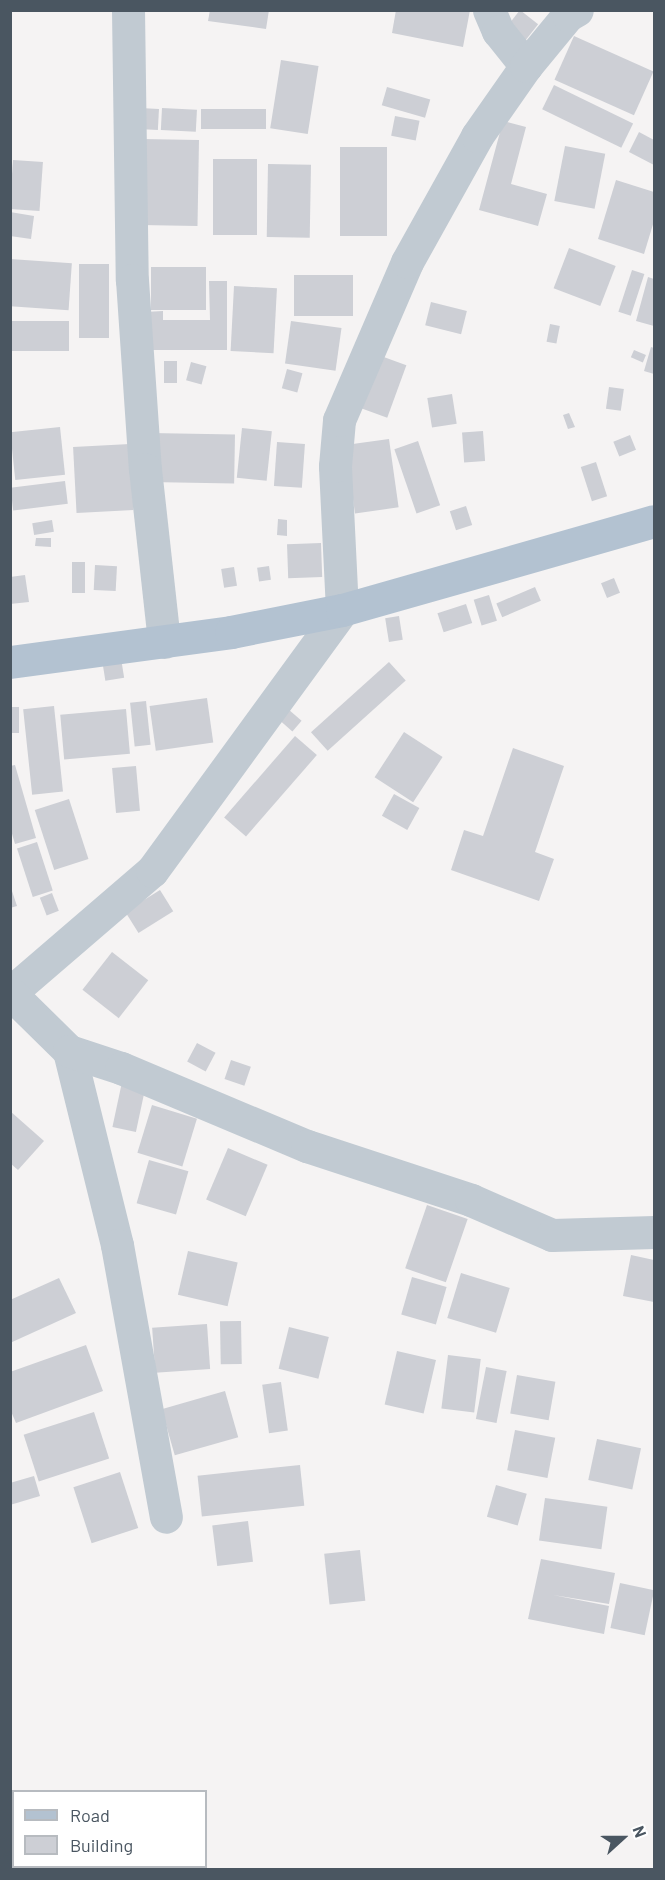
<!DOCTYPE html>
<style>
body{margin:0}
#map{position:relative;width:665px;height:1880px;overflow:hidden;background:#f5f3f3;font-family:Barlow,sans-serif}
div>[style]{position:absolute}
.building>*{inset:0;background:#cdcfd5;transform-origin:0 0}
.minor>*{height:33px;margin:-16.5px;padding:0 16.5px;transform-origin:16.5px;border-radius:16.5px;background:#c1cad2}
.major>*{height:33px;margin:-16.5px;padding:0 16.5px;transform-origin:16.5px;border-radius:16.5px;background:#b3c2d1}
span{translate:-50% -50%;white-space:nowrap;text-align:center;line-height:1.15;-webkit-text-stroke:6px #fff;paint-order:stroke}
.frame{position:absolute;inset:0;border:12px solid #4a5661;pointer-events:none}
.legend{position:absolute;left:12px;top:1790px;width:195px;height:78px;box-sizing:border-box;background:#fff;border:2px solid #b7bbc0;margin:0;padding:8px 10px;list-style:none;font-size:18px;color:#4a5661}
.legend li{display:flex;align-items:center;gap:12px;height:30px}
.legend b{width:30px;border:2px solid #b7bbc0}
.north{position:absolute;left:593px;top:1808px;width:60px;height:60px;-webkit-text-stroke:4px #fff;paint-order:stroke;rotate:69deg;font-size:16px;font-weight:700;line-height:24px;text-align:center;color:#4a5661}
.north::after{content:'';display:block;margin:auto;width:21px;height:27px;background:#4a5661;clip-path:polygon(50% 0,100% 100%,50% 72%,0 100%)}
</style>
<div id="map">
<div class="building">
<div style="clip-path:polygon(210px 10px,269px 10px,266px 29px,208px 21px)"></div>
<div style="clip-path:polygon(396px 10px,470px 10px,463px 47px,392px 33px)"></div>
<div style="left:520px;top:10px;width:23px;height:23px;rotate:38deg"></div>
<div style="left:574px;top:36px;width:87px;height:48px;rotate:24deg"></div>
<div style="left:281px;top:60px;width:38px;height:69px;rotate:9deg"></div>
<div style="left:554px;top:85px;width:88px;height:27px;rotate:26deg"></div>
<div style="left:387px;top:87px;width:45px;height:19px;rotate:16deg"></div>
<div style="left:140px;top:108px;width:19px;height:21px;rotate:3deg"></div>
<div style="left:162px;top:108px;width:35px;height:22px;rotate:3deg"></div>
<div style="left:266px;top:109px;width:20px;height:65px;rotate:90deg"></div>
<div style="left:395px;top:116px;width:25px;height:20px;rotate:11deg"></div>
<div style="clip-path:polygon(503px 121px,526px 127px,511px 184px,547px 194px,538px 226px,479px 210px)"></div>
<div style="clip-path:polygon(639px 132px,654px 140px,654px 165px,629px 152px)"></div>
<div style="left:142px;top:139px;width:57px;height:86px;rotate:1deg"></div>
<div style="left:565px;top:146px;width:41px;height:56px;rotate:11deg"></div>
<div style="left:340px;top:147px;width:47px;height:89px"></div>
<div style="left:213px;top:159px;width:44px;height:76px"></div>
<div style="left:13px;top:160px;width:30px;height:49px;rotate:4deg"></div>
<div style="left:268px;top:164px;width:43px;height:73px;rotate:1deg"></div>
<div style="clip-path:polygon(616px 180px,654px 192px,654px 221px,644px 254px,598px 239px)"></div>
<div style="clip-path:polygon(10px 212px,34px 216px,31px 239px,10px 236px)"></div>
<div style="left:569px;top:248px;width:50px;height:43px;rotate:21deg"></div>
<div style="left:10px;top:259px;width:62px;height:47px;rotate:4deg"></div>
<div style="left:79px;top:264px;width:30px;height:74px"></div>
<div style="left:151px;top:267px;width:55px;height:43px"></div>
<div style="left:632px;top:270px;width:13px;height:44px;rotate:18deg"></div>
<div style="left:294px;top:275px;width:59px;height:41px"></div>
<div style="clip-path:polygon(648px 277px,654px 279px,654px 326px,636px 321px)"></div>
<div style="clip-path:polygon(209px 281px,227px 281px,227px 350px,145px 350px,145px 312px,163px 311px,163px 320px,210px 320px)"></div>
<div style="left:234px;top:286px;width:43px;height:65px;rotate:3deg"></div>
<div style="left:431px;top:302px;width:37px;height:24px;rotate:14deg"></div>
<div style="left:10px;top:321px;width:59px;height:30px"></div>
<div style="left:291px;top:321px;width:51px;height:43px;rotate:8deg"></div>
<div style="left:550px;top:324px;width:10px;height:18px;rotate:11deg"></div>
<div style="clip-path:polygon(651px 347px,654px 348px,654px 374px,644px 371px)"></div>
<div style="left:634px;top:350px;width:13px;height:8px;rotate:23deg"></div>
<div style="left:381px;top:356px;width:27px;height:56px;rotate:20deg"></div>
<div style="left:164px;top:361px;width:13px;height:22px"></div>
<div style="left:191px;top:362px;width:16px;height:19px;rotate:15deg"></div>
<div style="left:287px;top:369px;width:16px;height:20px;rotate:15deg"></div>
<div style="left:609px;top:387px;width:15px;height:22px;rotate:8deg"></div>
<div style="left:452px;top:394px;width:30px;height:25px;rotate:81deg"></div>
<div style="clip-path:polygon(569px 413px,575px 427px,568px 429px,563px 415px)"></div>
<div style="left:60px;top:427px;width:48px;height:50px;rotate:84deg"></div>
<div style="left:242px;top:428px;width:30px;height:50px;rotate:6deg"></div>
<div style="left:483px;top:431px;width:30px;height:21px;rotate:86deg"></div>
<div style="left:150px;top:433px;width:85px;height:49px;rotate:1deg"></div>
<div style="left:630px;top:435px;width:16px;height:18px;rotate:68deg"></div>
<div style="left:389px;top:439px;width:69px;height:44px;rotate:82deg"></div>
<div style="left:418px;top:441px;width:68px;height:25px;rotate:71deg"></div>
<div style="left:277px;top:442px;width:28px;height:44px;rotate:4deg"></div>
<div style="left:130px;top:444px;width:66px;height:57px;rotate:87deg"></div>
<div style="left:596px;top:462px;width:36px;height:16px;rotate:72deg"></div>
<div style="left:65px;top:481px;width:23px;height:55px;rotate:83deg"></div>
<div style="left:466px;top:506px;width:20px;height:17px;rotate:72deg"></div>
<div style="clip-path:polygon(278px 519px,287px 520px,287px 536px,277px 535px)"></div>
<div style="left:52px;top:520px;width:12px;height:20px;rotate:81deg"></div>
<div style="clip-path:polygon(36px 538px,51px 538px,51px 547px,35px 546px)"></div>
<div style="left:321px;top:543px;width:34px;height:34px;rotate:88deg"></div>
<div style="left:72px;top:562px;width:13px;height:31px"></div>
<div style="left:95px;top:565px;width:22px;height:25px;rotate:3deg"></div>
<div style="left:269px;top:566px;width:14px;height:12px;rotate:82deg"></div>
<div style="left:234px;top:567px;width:19px;height:13px;rotate:81deg"></div>
<div style="clip-path:polygon(25px 575px,29px 602px,10px 604px,10px 577px)"></div>
<div style="left:614px;top:578px;width:16px;height:14px;rotate:68deg"></div>
<div style="left:535px;top:587px;width:15px;height:42px;rotate:67deg"></div>
<div style="left:489px;top:595px;width:27px;height:16px;rotate:73deg"></div>
<div style="left:466px;top:604px;width:20px;height:30px;rotate:72deg"></div>
<div style="left:399px;top:616px;width:24px;height:14px;rotate:81deg"></div>
<div style="left:121px;top:658px;width:20px;height:19px;rotate:81deg"></div>
<div style="left:389px;top:662px;width:25px;height:105px;rotate:48deg"></div>
<div style="left:207px;top:698px;width:45px;height:58px;rotate:82deg"></div>
<div style="left:146px;top:701px;width:44px;height:16px;rotate:84deg"></div>
<div style="left:54px;top:706px;width:86px;height:31px;rotate:84deg"></div>
<div style="left:10px;top:707px;width:9px;height:26px"></div>
<div style="left:126px;top:709px;width:45px;height:66px;rotate:85deg"></div>
<div style="left:288px;top:709px;width:18px;height:14px;rotate:41deg"></div>
<div style="left:404px;top:732px;width:46px;height:54px;rotate:33deg"></div>
<div style="left:295px;top:736px;width:29px;height:108px;rotate:41deg"></div>
<div style="clip-path:polygon(513px 748px,564px 766px,535px 852px,554px 859px,539px 901px,451px 870px,464px 830px,483px 836px)"></div>
<div style="clip-path:polygon(15px 765px,36px 838px,15px 844px,10px 827px,10px 766px)"></div>
<div style="left:136px;top:766px;width:45px;height:24px;rotate:85deg"></div>
<div style="left:394px;top:794px;width:29px;height:25px;rotate:29deg"></div>
<div style="left:69px;top:799px;width:63px;height:36px;rotate:72deg"></div>
<div style="left:37px;top:842px;width:51px;height:21px;rotate:72deg"></div>
<div style="clip-path:polygon(10px 885px,17px 906px,10px 908px)"></div>
<div style="left:160px;top:890px;width:25px;height:41px;rotate:58deg"></div>
<div style="left:52px;top:893px;width:19px;height:13px;rotate:69deg"></div>
<div style="left:112px;top:952px;width:46px;height:48px;rotate:38deg"></div>
<div style="left:197px;top:1043px;width:21px;height:21px;rotate:28deg"></div>
<div style="left:231px;top:1060px;width:21px;height:20px;rotate:19deg"></div>
<div style="left:122px;top:1082px;width:24px;height:46px;rotate:12deg"></div>
<div style="left:152px;top:1105px;width:47px;height:50px;rotate:17deg"></div>
<div style="clip-path:polygon(10px 1111px,44px 1141px,18px 1170px,10px 1163px)"></div>
<div style="left:228px;top:1148px;width:43px;height:56px;rotate:23deg"></div>
<div style="left:149px;top:1160px;width:41px;height:45px;rotate:16deg"></div>
<div style="left:427px;top:1205px;width:43px;height:67px;rotate:19deg"></div>
<div style="left:188px;top:1251px;width:51px;height:45px;rotate:13deg"></div>
<div style="clip-path:polygon(631px 1255px,654px 1260px,654px 1302px,623px 1296px)"></div>
<div style="left:461px;top:1273px;width:51px;height:47px;rotate:17deg"></div>
<div style="left:412px;top:1277px;width:36px;height:39px;rotate:16deg"></div>
<div style="clip-path:polygon(59px 1278px,76px 1313px,10px 1343px,10px 1300px)"></div>
<div style="left:241px;top:1321px;width:43px;height:21px;rotate:89deg"></div>
<div style="left:207px;top:1324px;width:45px;height:55px;rotate:86deg"></div>
<div style="left:289px;top:1327px;width:41px;height:43px;rotate:14deg"></div>
<div style="clip-path:polygon(86px 1345px,103px 1391px,16px 1423px,10px 1409px,10px 1372px)"></div>
<div style="left:397px;top:1351px;width:40px;height:55px;rotate:13deg"></div>
<div style="left:448px;top:1355px;width:33px;height:54px;rotate:7deg"></div>
<div style="left:486px;top:1367px;width:21px;height:53px;rotate:11deg"></div>
<div style="left:517px;top:1375px;width:39px;height:39px;rotate:10deg"></div>
<div style="left:281px;top:1382px;width:49px;height:19px;rotate:82deg"></div>
<div style="left:225px;top:1391px;width:48px;height:66px;rotate:74deg"></div>
<div style="left:94px;top:1412px;width:49px;height:74px;rotate:72deg"></div>
<div style="left:515px;top:1430px;width:41px;height:41px;rotate:11deg"></div>
<div style="left:597px;top:1439px;width:45px;height:42px;rotate:12deg"></div>
<div style="left:300px;top:1465px;width:41px;height:103px;rotate:84deg"></div>
<div style="left:120px;top:1472px;width:59px;height:49px;rotate:72deg"></div>
<div style="clip-path:polygon(34px 1476px,40px 1496px,10px 1505px,10px 1483px)"></div>
<div style="left:496px;top:1485px;width:32px;height:33px;rotate:16deg"></div>
<div style="left:545px;top:1498px;width:63px;height:43px;rotate:8deg"></div>
<div style="left:248px;top:1521px;width:41px;height:36px;rotate:83deg"></div>
<div style="left:360px;top:1550px;width:51px;height:36px;rotate:84deg"></div>
<div style="clip-path:polygon(541px 1559px,615px 1573px,609px 1604px,553px 1595px,609px 1606px,604px 1634px,528px 1619px)"></div>
<div style="left:620px;top:1583px;width:35px;height:46px;rotate:12deg"></div>
</div>
<div class="minor">
<div style="left:128px;top:10px;width:270px;rotate:89.2deg"></div>
<div style="left:132px;top:280px;width:189px;rotate:86.1deg"></div>
<div style="left:145px;top:469px;width:174px;rotate:83.7deg"></div>
<div style="left:489px;top:10px;width:23px;rotate:67deg"></div>
<div style="left:498px;top:31px;width:45px;rotate:51.3deg"></div>
<div style="left:10px;top:993px;width:187px;rotate:-40.7deg"></div>
<div style="left:152px;top:871px;width:323px;rotate:-53.9deg"></div>
<div style="left:342px;top:610px;width:144px;rotate:-92.8deg"></div>
<div style="left:335px;top:466px;width:46px;rotate:-85deg"></div>
<div style="left:339px;top:420px;width:172px;rotate:-66.7deg"></div>
<div style="left:407px;top:262px;width:144px;rotate:-60.9deg"></div>
<div style="left:477px;top:136px;width:85px;rotate:-55deg"></div>
<div style="left:526px;top:66px;width:66px;rotate:-50.5deg"></div>
<div style="left:568px;top:15px;width:10px;rotate:-29deg"></div>
<div style="left:10px;top:993px;width:83px;rotate:44.5deg"></div>
<div style="left:69px;top:1051px;width:200px;rotate:76.1deg"></div>
<div style="left:117px;top:1245px;width:276px;rotate:79.8deg"></div>
<div style="left:69px;top:1051px;width:55px;rotate:18.1deg"></div>
<div style="left:121px;top:1068px;width:202px;rotate:22.8deg"></div>
<div style="left:307px;top:1146px;width:173px;rotate:18.2deg"></div>
<div style="left:471px;top:1200px;width:88px;rotate:23.4deg"></div>
<div style="left:552px;top:1235px;width:102px;rotate:-1.7deg"></div>
</div>
<div class="major">
<div style="left:10px;top:662px;width:223px;rotate:-7.7deg"></div>
<div style="left:231px;top:632px;width:113px;rotate:-11.2deg"></div>
<div style="left:342px;top:610px;width:324px;rotate:-15.9deg"></div>
</div>
<div class="frame"></div>
<ul class="legend">
<li><b style="height:8px;background:#b3c2d1"></b>Road</li>
<li><b style="height:16px;background:#cdcfd5"></b>Building</li>
</ul>
<div class="north">N</div>
</div>
